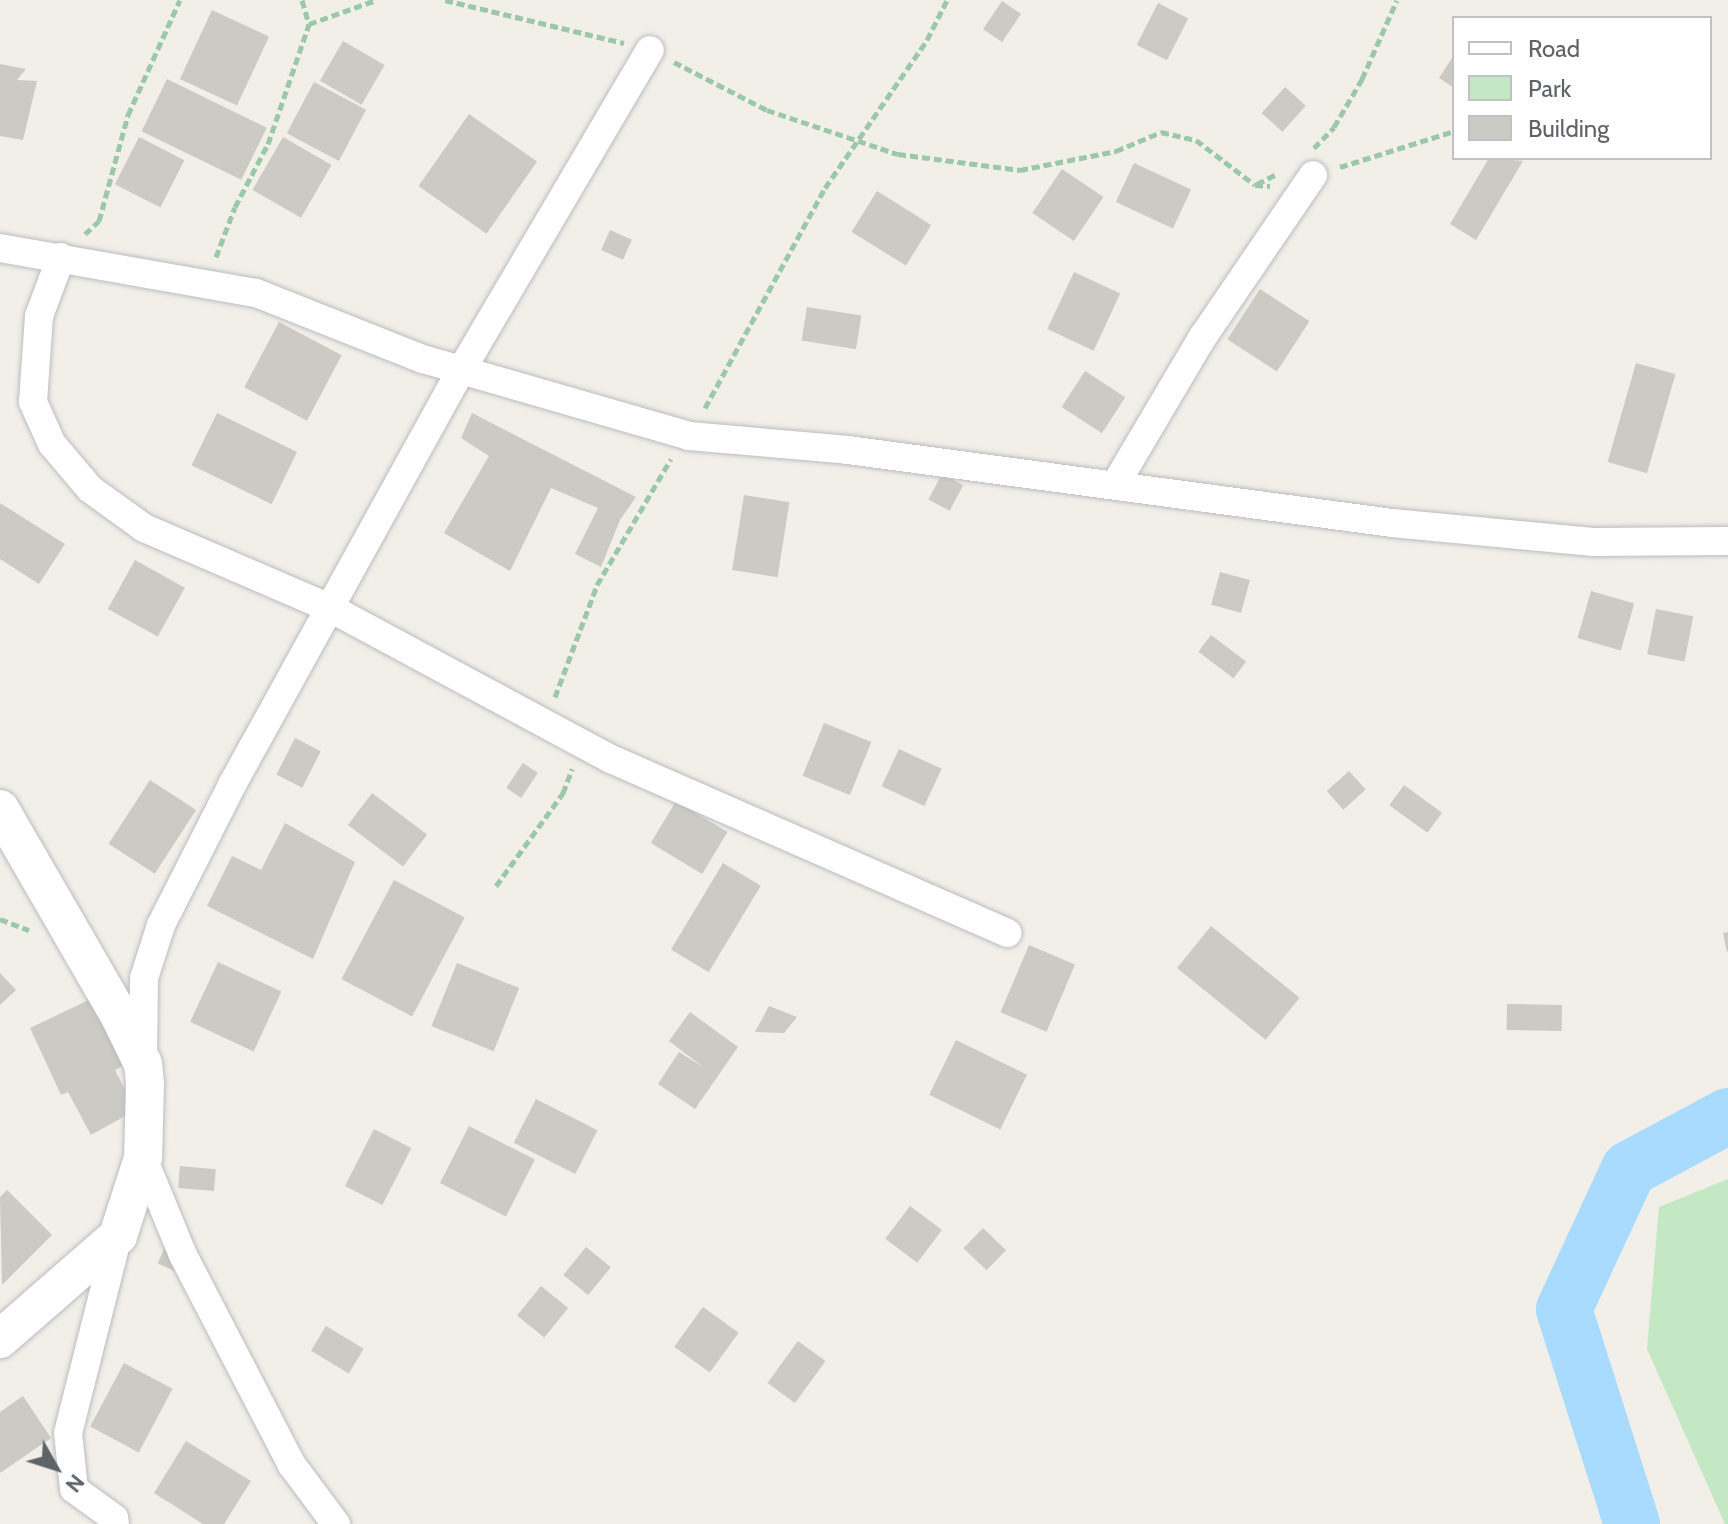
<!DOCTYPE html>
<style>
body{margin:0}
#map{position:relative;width:1728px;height:1524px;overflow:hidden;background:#f1efe7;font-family:Cabin,sans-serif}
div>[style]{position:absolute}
.green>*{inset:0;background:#c4e8c4}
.river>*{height:56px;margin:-28px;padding:0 28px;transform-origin:28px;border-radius:28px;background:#a9daff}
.building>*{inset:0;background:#cccac4;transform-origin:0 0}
.path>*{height:5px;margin-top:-2.5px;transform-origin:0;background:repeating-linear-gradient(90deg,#9ac8a8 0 8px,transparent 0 12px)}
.roads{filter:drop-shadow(0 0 2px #b9bcc1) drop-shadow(0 0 2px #b9bcc1)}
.street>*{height:28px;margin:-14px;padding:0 14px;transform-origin:14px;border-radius:14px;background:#fff}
.secondary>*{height:38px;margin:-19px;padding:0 19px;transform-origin:19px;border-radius:19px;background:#fff}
span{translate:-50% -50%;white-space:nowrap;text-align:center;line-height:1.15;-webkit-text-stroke:8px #fff;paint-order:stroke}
.legend{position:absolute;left:1452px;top:16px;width:260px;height:144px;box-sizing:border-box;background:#fff;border:2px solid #bfc1c3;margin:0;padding:10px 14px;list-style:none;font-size:24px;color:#5e6368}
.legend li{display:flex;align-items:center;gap:16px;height:40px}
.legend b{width:40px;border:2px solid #bfc1c3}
.north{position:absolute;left:16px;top:1428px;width:80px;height:80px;-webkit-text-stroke:6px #fff;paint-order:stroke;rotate:129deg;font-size:22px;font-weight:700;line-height:32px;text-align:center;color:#5e6368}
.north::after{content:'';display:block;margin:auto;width:28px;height:36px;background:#5e6368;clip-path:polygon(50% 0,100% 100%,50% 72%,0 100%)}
</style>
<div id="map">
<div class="green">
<div style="clip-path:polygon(1728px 1179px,1728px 1524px,1725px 1524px,1647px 1349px,1659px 1207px)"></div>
</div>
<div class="river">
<div style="left:1632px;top:1524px;width:225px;rotate:-107.6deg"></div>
<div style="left:1564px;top:1309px;width:154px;rotate:-65.1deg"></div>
<div style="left:1629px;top:1169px;width:112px;rotate:-28.2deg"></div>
</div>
<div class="building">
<div style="left:1002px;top:1px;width:23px;height:34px;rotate:34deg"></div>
<div style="left:1158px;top:3px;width:34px;height:47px;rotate:27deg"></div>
<div style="left:212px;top:10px;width:63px;height:76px;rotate:25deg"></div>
<div style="left:343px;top:41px;width:48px;height:46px;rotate:30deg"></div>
<div style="clip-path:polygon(1454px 55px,1454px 88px,1439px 78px)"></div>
<div style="clip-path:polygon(0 64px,26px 69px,17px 80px,37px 81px,23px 140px,0 136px)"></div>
<div style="left:167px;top:79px;width:111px;height:58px;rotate:26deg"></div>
<div style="left:314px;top:82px;width:59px;height:58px;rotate:28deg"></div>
<div style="left:1285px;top:87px;width:28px;height:35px;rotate:42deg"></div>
<div style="left:469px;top:114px;width:83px;height:88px;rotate:35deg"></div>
<div style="left:139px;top:137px;width:51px;height:53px;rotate:27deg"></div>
<div style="left:283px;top:137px;width:56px;height:61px;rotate:30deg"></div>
<div style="clip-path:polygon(1489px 158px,1523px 161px,1476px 240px,1450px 224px)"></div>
<div style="left:1134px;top:163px;width:63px;height:43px;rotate:25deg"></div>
<div style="left:1062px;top:169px;width:50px;height:53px;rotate:34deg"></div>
<div style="left:877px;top:191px;width:64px;height:48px;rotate:32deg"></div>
<div style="left:610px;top:230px;width:24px;height:22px;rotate:24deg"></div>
<div style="left:1074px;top:272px;width:51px;height:63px;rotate:25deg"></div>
<div style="left:1260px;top:289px;width:59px;height:60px;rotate:33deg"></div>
<div style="left:807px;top:307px;width:55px;height:34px;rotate:9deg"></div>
<div style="left:279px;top:322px;width:71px;height:74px;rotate:28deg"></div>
<div style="left:1636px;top:363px;width:41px;height:103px;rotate:16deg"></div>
<div style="left:1085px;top:371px;width:48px;height:43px;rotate:33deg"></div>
<div style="left:217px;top:413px;width:89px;height:58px;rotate:26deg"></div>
<div style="clip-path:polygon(472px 413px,636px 497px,620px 520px,601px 567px,575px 554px,598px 508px,551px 488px,510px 571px,444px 533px,489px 456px,461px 438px)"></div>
<div style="left:942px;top:474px;width:24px;height:29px;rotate:28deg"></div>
<div style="left:744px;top:495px;width:46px;height:76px;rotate:9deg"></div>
<div style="clip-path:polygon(0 503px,65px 544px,39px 584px,0 559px)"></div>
<div style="left:135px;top:560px;width:57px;height:56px;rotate:29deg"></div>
<div style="left:1220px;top:572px;width:31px;height:34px;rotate:15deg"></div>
<div style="left:1591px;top:591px;width:45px;height:49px;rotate:16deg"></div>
<div style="left:1656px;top:609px;width:38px;height:46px;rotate:11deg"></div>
<div style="left:1211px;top:635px;width:44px;height:21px;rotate:37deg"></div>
<div style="left:824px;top:723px;width:51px;height:57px;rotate:22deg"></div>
<div style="left:295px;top:738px;width:29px;height:41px;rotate:27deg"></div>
<div style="left:899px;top:749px;width:47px;height:41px;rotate:25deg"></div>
<div style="left:523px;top:763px;width:18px;height:30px;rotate:34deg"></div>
<div style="left:1349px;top:771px;width:25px;height:30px;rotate:48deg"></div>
<div style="left:150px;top:780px;width:55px;height:76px;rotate:33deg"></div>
<div style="left:1404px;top:785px;width:47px;height:25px;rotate:36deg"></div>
<div style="left:372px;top:793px;width:69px;height:40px;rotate:37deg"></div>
<div style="left:676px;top:801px;width:60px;height:49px;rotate:31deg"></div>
<div style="clip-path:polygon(285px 823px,355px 862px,313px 959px,207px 906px,232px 856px,261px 870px)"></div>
<div style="left:723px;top:863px;width:44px;height:101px;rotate:31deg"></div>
<div style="left:394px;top:880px;width:80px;height:112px;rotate:28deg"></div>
<div style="left:1211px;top:926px;width:114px;height:54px;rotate:39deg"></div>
<div style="clip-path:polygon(1728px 932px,1728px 951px,1727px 952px,1723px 933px)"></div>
<div style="left:1029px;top:945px;width:50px;height:73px;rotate:23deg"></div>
<div style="left:218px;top:962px;width:70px;height:66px;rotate:25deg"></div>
<div style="left:457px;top:963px;width:67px;height:68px;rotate:22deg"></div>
<div style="clip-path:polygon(0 973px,16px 990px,0 1005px)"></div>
<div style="clip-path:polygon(95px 997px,126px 1064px,115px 1070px,136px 1110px,91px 1135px,68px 1092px,61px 1095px,30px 1028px)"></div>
<div style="left:1507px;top:1004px;width:55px;height:26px;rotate:1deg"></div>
<div style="clip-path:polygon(769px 1006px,797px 1017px,784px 1033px,755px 1032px)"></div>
<div style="clip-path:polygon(690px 1012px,738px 1047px,695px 1109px,658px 1084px,679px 1052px,703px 1067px,669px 1041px)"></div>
<div style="left:956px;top:1040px;width:79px;height:61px;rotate:26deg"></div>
<div style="left:536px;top:1099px;width:69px;height:49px;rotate:27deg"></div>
<div style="left:469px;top:1126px;width:74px;height:64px;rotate:27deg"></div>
<div style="left:374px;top:1129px;width:42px;height:64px;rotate:27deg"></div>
<div style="left:180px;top:1166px;width:36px;height:22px;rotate:5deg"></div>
<div style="clip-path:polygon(7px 1190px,52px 1235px,2px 1285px,0 1197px)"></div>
<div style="left:910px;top:1206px;width:40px;height:41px;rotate:37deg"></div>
<div style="left:983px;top:1228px;width:32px;height:28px;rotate:44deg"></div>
<div style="left:165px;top:1247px;width:20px;height:18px;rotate:24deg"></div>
<div style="left:586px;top:1247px;width:32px;height:36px;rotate:39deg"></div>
<div style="left:541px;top:1286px;width:35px;height:38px;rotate:39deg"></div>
<div style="left:703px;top:1307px;width:44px;height:49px;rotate:36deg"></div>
<div style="left:326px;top:1326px;width:44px;height:29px;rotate:31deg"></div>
<div style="left:798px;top:1341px;width:34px;height:52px;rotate:36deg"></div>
<div style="left:124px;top:1363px;width:55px;height:72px;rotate:28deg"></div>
<div style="clip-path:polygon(23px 1396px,51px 1438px,0 1473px,0 1412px)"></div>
<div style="clip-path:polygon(186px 1441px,251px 1481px,224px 1524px,203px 1524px,154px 1493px)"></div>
</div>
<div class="path">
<div style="left:302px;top:0;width:25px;rotate:74deg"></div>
<div style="left:445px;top:0;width:184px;rotate:13.5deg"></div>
<div style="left:674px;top:62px;width:105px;rotate:27.3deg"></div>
<div style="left:767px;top:110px;width:138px;rotate:18.6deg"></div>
<div style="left:898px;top:154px;width:123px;rotate:7.5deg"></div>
<div style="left:1020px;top:170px;width:98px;rotate:-11.2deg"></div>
<div style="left:1116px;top:151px;width:49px;rotate:-22.9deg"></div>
<div style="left:1161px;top:132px;width:36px;rotate:13deg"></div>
<div style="left:1196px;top:140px;width:74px;rotate:37.3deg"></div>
<div style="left:1255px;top:185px;width:15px;rotate:4deg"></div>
<div style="left:1314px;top:148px;width:29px;rotate:-46deg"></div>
<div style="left:1334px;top:127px;width:56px;rotate:-59.7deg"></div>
<div style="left:1362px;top:79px;width:86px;rotate:-66.1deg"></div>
<div style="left:1340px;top:167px;width:120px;rotate:-17.5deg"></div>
<div style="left:1257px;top:184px;width:22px;rotate:-27deg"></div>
<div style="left:85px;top:234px;width:19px;rotate:-43deg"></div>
<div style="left:99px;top:221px;width:110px;rotate:-74.7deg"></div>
<div style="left:128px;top:115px;width:126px;rotate:-65.7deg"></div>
<div style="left:216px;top:257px;width:53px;rotate:-69.2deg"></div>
<div style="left:235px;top:207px;width:71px;rotate:-62.4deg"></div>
<div style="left:268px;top:144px;width:127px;rotate:-71.1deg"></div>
<div style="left:309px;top:24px;width:71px;rotate:-19.7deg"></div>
<div style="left:705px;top:408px;width:251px;rotate:-61.4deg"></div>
<div style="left:825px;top:188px;width:180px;rotate:-55.4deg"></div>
<div style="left:927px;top:40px;width:45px;rotate:-63.4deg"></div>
<div style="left:555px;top:697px;width:120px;rotate:-69.4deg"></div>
<div style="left:597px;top:585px;width:146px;rotate:-59.6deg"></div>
<div style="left:496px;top:886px;width:115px;rotate:-54.2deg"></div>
<div style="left:563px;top:793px;width:26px;rotate:-69deg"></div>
<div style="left:0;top:919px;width:31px;rotate:21deg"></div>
</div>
<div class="roads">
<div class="street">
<div style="left:0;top:248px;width:260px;rotate:10deg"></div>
<div style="left:256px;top:293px;width:180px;rotate:21.6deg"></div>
<div style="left:423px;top:359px;width:277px;rotate:16.1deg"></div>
<div style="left:689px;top:436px;width:160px;rotate:5deg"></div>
<div style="left:848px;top:450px;width:549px;rotate:7.64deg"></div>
<div style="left:1392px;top:523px;width:202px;rotate:5.4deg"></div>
<div style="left:1593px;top:542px;width:135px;rotate:-0.4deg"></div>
<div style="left:61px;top:257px;width:63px;rotate:110.4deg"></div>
<div style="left:39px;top:316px;width:86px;rotate:94deg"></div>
<div style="left:33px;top:402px;width:46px;rotate:65.7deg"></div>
<div style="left:52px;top:444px;width:59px;rotate:49.8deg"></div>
<div style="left:90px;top:489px;width:67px;rotate:35.8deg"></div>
<div style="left:144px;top:528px;width:205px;rotate:23.3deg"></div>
<div style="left:332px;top:609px;width:317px;rotate:28.3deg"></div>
<div style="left:611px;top:759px;width:433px;rotate:23.7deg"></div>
<div style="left:1115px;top:485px;width:171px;rotate:-59.4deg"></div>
<div style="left:1202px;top:338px;width:197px;rotate:-55.7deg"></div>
<div style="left:143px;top:1059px;width:81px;rotate:-89.3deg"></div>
<div style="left:144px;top:978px;width:56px;rotate:-72.2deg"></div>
<div style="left:161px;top:925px;width:159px;rotate:-63.1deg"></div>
<div style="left:233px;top:783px;width:473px;rotate:-61.1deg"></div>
<div style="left:462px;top:369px;width:370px;rotate:-59.5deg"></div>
<div style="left:143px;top:1158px;width:105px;rotate:67.6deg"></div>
<div style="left:183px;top:1255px;width:237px;rotate:62.6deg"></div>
<div style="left:292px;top:1465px;width:74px;rotate:53.3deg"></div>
<div style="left:115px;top:1524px;width:6px;rotate:-99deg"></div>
<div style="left:114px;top:1518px;width:49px;rotate:-144.1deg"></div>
<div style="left:74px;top:1489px;width:56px;rotate:-96.1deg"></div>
<div style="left:68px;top:1433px;width:203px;rotate:-75.8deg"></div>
</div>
<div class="secondary">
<div style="left:0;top:809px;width:240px;rotate:60deg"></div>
<div style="left:120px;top:1017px;width:52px;rotate:63.9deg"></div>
<div style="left:143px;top:1064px;width:20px;rotate:84deg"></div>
<div style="left:145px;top:1084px;width:74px;rotate:91.5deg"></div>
<div style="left:143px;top:1158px;width:82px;rotate:107.8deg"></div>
<div style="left:118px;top:1236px;width:157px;rotate:138.9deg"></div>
</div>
</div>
<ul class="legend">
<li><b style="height:10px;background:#fff"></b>Road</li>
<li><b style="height:22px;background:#c4e8c4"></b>Park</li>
<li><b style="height:22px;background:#cccac4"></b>Building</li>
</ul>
<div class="north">N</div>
</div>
